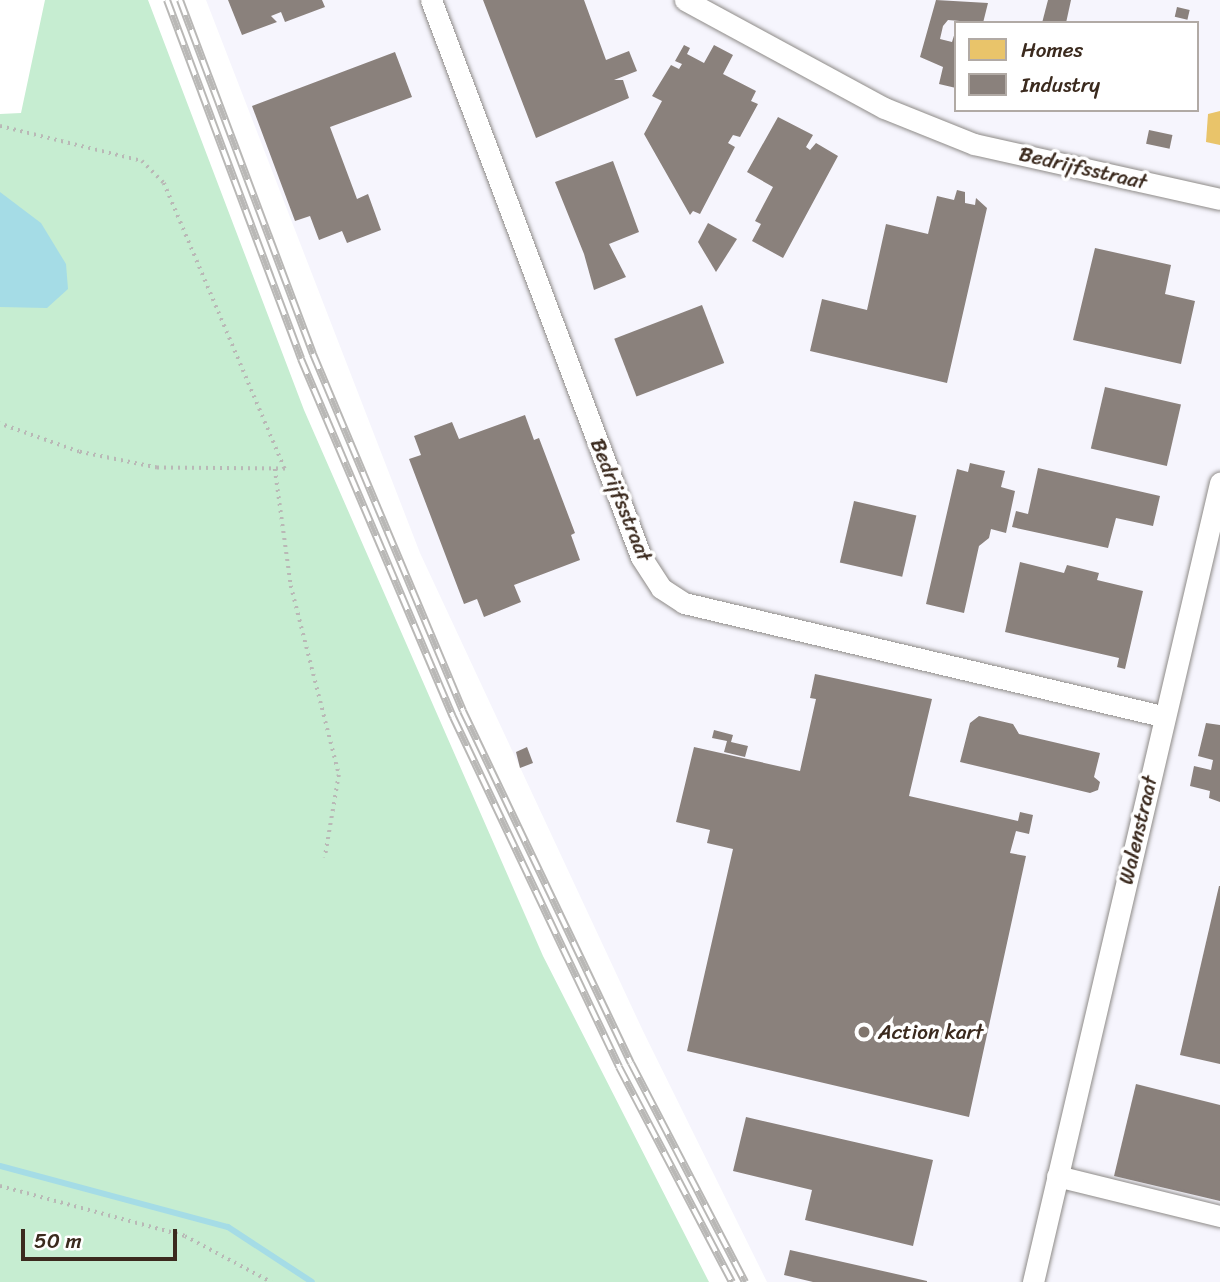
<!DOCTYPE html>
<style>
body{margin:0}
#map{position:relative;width:1220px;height:1282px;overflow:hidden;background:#fff;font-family:Sriracha,sans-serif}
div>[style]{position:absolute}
.built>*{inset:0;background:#f6f5fd}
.green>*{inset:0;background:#c6edd1}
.water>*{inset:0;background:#a5dce6}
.homes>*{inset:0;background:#e9c46a}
.industry>*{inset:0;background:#8a817c;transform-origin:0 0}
.stream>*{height:6px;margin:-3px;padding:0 3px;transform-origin:3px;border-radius:3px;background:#a5dce6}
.path>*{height:3.5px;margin-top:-1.75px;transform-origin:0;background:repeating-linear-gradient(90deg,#b9b8b6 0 2px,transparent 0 7px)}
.roads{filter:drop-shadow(0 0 2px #8e8b88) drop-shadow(0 0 2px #8e8b88)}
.minor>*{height:21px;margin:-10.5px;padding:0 10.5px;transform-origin:10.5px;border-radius:10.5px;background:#fff}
.rail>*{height:8px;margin-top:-4px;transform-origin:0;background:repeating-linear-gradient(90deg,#fff 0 16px,#b9b8b6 0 32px);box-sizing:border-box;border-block:2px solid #b9b8b6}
.dots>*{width:19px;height:19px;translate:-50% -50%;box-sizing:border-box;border:4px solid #fff;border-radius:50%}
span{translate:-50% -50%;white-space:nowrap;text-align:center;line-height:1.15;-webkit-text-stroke:7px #fff;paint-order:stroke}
.street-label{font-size:21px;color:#3b2a1e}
.poi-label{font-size:21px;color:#3b2a1e}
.left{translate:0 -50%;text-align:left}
.legend{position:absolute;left:954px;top:21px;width:245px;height:91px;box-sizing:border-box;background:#fff;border:2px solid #b1aaa5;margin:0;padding:9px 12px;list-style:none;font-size:21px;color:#3b2a1e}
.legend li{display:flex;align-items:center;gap:14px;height:35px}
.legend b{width:35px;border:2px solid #b1aaa5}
.scale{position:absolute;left:21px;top:1229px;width:156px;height:32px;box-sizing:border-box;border:4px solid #3b2a1e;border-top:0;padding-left:9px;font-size:21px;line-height:24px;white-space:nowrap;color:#3b2a1e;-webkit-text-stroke:5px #fff;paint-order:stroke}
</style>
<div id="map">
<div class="built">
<div style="clip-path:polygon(evenodd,206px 0,1220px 0,1220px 1282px,767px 1282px,643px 1031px,420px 553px,206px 0,956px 23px,1197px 23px,1197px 110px,956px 110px,956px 23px)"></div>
</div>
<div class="green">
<div style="clip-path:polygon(45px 0,148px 0,304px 410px,543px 956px,709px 1282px,0 1282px,0 114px,21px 113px)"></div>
</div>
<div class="water">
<div style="clip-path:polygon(0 192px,41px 223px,66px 264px,68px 289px,47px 308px,0 307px)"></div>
</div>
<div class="homes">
<div style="clip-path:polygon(1220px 111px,1220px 145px,1206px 142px,1208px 114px)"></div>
</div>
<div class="industry">
<div style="clip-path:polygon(228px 0,322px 0,325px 7px,285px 22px,281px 12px,271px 16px,277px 22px,242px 35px)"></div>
<div style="clip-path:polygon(483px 0,584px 0,606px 60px,629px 51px,637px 71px,614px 80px,623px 80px,629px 98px,536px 138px)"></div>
<div style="clip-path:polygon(936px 0,988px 3px,983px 23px,948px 20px,943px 26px,940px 39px,952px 42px,956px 29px,956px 88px,939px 84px,943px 67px,920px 57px)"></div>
<div style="clip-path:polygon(1048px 0,1071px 0,1066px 23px,1042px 23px)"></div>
<div style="left:1177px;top:7px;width:13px;height:10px;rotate:13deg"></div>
<div style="clip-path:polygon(684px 45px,690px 48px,687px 54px,704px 63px,714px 45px,733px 55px,723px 74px,756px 91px,751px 101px,758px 104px,740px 137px,733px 135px,728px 143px,735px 147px,700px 214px,693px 211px,690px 215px,644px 134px,662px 101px,652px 96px,671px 65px,679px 69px,682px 64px,675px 61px)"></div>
<div style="clip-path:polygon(395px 52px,412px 97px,330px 127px,357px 199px,368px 194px,381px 230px,347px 243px,342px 231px,319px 240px,310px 216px,295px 221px,252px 106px)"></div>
<div style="clip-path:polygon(778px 117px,813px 135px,806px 147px,810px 150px,816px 143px,838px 156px,783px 258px,752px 241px,761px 224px,755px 221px,773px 187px,747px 172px)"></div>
<div style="left:1149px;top:130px;width:24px;height:14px;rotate:12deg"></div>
<div style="clip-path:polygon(613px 161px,639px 232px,609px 244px,626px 277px,594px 290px,584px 254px,555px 182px)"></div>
<div style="clip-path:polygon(957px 190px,965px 192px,965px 203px,975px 205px,976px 198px,987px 208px,947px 383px,810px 351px,822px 299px,867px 310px,886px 224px,928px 234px,937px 196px,954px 200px)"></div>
<div style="clip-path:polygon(708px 223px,737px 239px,716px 272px,698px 242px)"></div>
<div style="clip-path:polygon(1095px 248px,1171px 265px,1165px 294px,1195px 301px,1181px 364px,1073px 340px)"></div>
<div style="left:702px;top:305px;width:62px;height:94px;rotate:69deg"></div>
<div style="left:1105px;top:387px;width:78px;height:63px;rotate:13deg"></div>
<div style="clip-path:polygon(525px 415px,534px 440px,539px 438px,575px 533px,571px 535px,580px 560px,514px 585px,521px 602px,484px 617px,477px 599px,464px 604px,409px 459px,421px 455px,414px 436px,452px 422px,459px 439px)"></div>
<div style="clip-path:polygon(970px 463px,1005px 471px,1001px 487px,1015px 491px,1006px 533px,991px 529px,989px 538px,979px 546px,964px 613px,926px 604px,957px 469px,968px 472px)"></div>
<div style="clip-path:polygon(1038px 468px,1160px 496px,1153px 526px,1116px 518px,1108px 548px,1012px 527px,1016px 511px,1028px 514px)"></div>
<div style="left:854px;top:501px;width:64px;height:63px;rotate:13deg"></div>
<div style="clip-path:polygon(1020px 562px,1064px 573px,1067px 565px,1099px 573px,1097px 580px,1143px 591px,1125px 669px,1117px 667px,1119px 658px,1005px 632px)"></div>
<div style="clip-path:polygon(815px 674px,932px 699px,909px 796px,1018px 821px,1020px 812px,1033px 815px,1029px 834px,1016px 831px,1010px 853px,1026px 856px,969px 1117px,687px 1051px,733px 849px,707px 843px,710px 830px,676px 822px,694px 747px,800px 771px,816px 699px,810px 698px)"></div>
<div style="clip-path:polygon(979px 716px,1013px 724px,1019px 734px,1100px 753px,1094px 777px,1100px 782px,1098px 790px,1090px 793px,960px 762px,970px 723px)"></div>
<div style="clip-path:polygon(1206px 723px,1220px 725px,1220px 802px,1209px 798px,1210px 791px,1190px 786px,1194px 766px,1211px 770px,1213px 760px,1198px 756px)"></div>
<div style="clip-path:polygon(714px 730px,733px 735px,731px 742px,748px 746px,745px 757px,724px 752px,727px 741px,712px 738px)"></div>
<div style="clip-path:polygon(527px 747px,533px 763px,520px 768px,516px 752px)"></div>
<div style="clip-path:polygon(1219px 886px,1220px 886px,1220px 1064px,1180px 1055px)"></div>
<div style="clip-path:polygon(1136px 1084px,1220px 1105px,1220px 1201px,1114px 1176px)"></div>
<div style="clip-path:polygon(746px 1117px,933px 1160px,913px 1246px,805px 1220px,812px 1190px,733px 1171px)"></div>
<div style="clip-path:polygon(790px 1250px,927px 1281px,927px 1282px,813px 1282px,784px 1275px)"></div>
</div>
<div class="stream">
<div style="left:0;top:1166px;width:236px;rotate:15deg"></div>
<div style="left:228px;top:1227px;width:100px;rotate:33.2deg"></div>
</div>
<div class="path">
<div style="left:0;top:126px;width:146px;rotate:13.8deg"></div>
<div style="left:142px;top:161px;width:31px;rotate:45deg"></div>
<div style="left:164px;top:183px;width:311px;rotate:67.1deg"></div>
<div style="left:285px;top:469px;width:128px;rotate:-179.6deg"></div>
<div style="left:157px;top:468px;width:80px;rotate:-168.4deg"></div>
<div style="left:79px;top:452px;width:84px;rotate:-160.5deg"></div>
<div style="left:275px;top:469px;width:118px;rotate:82.2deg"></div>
<div style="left:291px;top:586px;width:195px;rotate:75.7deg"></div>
<div style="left:339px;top:775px;width:84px;rotate:99.6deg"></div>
<div style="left:0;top:1186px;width:192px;rotate:15.1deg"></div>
<div style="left:185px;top:1236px;width:98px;rotate:28.1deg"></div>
</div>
<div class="roads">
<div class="minor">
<div style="left:431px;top:0;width:595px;rotate:69.34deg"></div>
<div style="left:641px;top:557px;width:37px;rotate:57deg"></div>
<div style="left:661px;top:588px;width:27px;rotate:33deg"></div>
<div style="left:684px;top:603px;width:494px;rotate:13.3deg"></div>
<div style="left:685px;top:0;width:226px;rotate:28.5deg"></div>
<div style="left:884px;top:108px;width:97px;rotate:21.8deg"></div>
<div style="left:974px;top:144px;width:252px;rotate:12.6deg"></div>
<div style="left:1057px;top:1176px;width:168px;rotate:13.8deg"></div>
<div style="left:1033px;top:1282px;width:821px;rotate:-76.83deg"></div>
</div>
</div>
<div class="rail">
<div style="left:167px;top:0;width:383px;rotate:69.5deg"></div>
<div style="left:301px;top:359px;width:389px;rotate:67deg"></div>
<div style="left:453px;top:717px;width:387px;rotate:64.6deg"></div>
<div style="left:619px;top:1067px;width:243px;rotate:62.3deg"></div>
<div style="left:180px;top:0;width:378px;rotate:69.4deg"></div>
<div style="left:313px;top:354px;width:387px;rotate:67.2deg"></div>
<div style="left:463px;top:711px;width:390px;rotate:64.5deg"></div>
<div style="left:631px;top:1063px;width:247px;rotate:62.5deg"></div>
</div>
<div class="dots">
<div style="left:864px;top:1032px;background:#80756d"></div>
</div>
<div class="street-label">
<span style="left:1083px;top:168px;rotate:13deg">Bedrijfsstraat</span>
<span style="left:621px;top:500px;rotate:68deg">Bedrijfsstraat</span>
<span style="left:1138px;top:830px;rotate:-77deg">Walenstraat</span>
</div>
<div class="poi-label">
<span class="left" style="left:878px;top:1032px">Action kart</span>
</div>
<ul class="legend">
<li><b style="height:19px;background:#e9c46a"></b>Homes</li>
<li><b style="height:19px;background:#8a817c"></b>Industry</li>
</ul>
<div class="scale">50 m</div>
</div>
